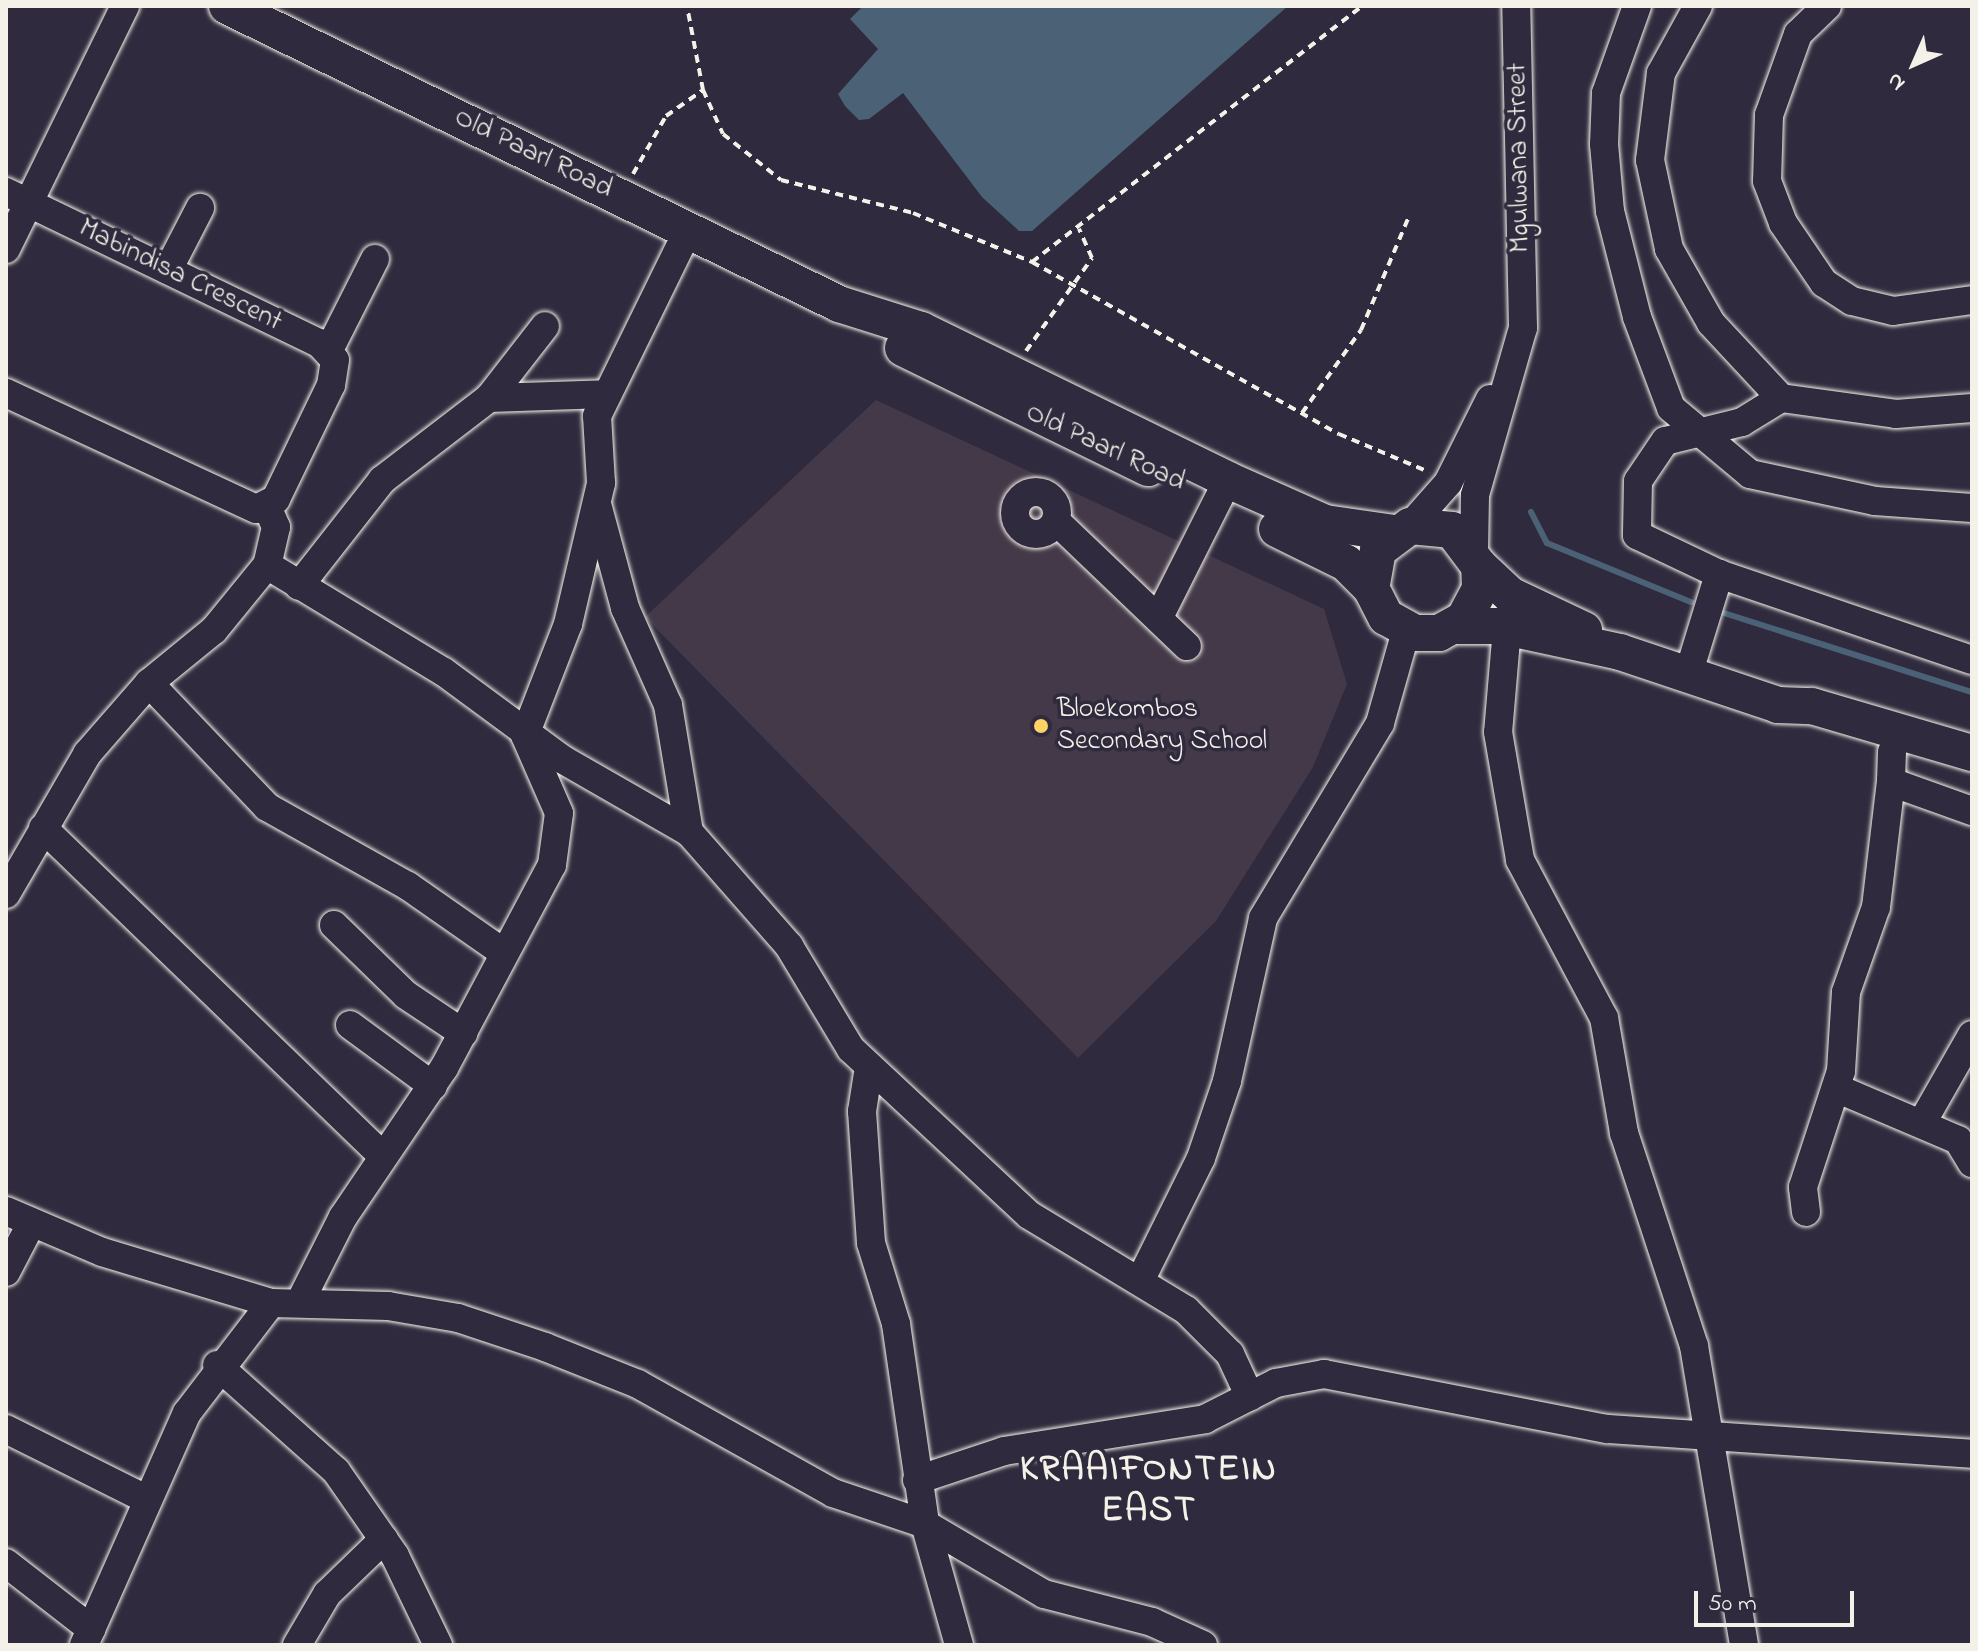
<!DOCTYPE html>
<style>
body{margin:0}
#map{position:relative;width:1978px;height:1651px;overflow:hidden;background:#2f2a3d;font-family:"Indie Flower",sans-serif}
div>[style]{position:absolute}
.built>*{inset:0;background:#443949}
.water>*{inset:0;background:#4b6276}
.stream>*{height:6px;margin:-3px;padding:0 3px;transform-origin:3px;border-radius:3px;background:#4b6276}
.path>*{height:4px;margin-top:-2px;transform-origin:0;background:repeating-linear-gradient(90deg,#f4f1e8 0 8px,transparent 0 14px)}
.roads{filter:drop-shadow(0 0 2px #f4f1e8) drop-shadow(0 0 2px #f4f1e8)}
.minor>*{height:28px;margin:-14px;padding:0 14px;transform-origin:14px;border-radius:14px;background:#2f2a3d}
.minor>.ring{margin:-14px;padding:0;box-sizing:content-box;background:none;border:28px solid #2f2a3d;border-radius:50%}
.major>*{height:36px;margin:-18px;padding:0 18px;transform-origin:18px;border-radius:18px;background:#2f2a3d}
.dots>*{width:22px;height:22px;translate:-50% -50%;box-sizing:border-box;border:4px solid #2f2a3d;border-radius:50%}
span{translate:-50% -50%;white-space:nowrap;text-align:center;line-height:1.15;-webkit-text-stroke:7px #2f2a3d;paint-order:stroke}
.street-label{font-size:28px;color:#f4f1e8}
.poi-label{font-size:28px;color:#f4f1e8}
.left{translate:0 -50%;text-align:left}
.district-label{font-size:36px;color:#f4f1e8;font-weight:700;letter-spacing:2px}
.frame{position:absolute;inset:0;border:8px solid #f4f1e8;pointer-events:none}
.north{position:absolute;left:1874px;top:24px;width:80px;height:80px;-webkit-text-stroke:6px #2f2a3d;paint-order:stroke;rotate:225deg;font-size:22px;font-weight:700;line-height:32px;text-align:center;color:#f4f1e8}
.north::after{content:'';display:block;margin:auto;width:28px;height:36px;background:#f4f1e8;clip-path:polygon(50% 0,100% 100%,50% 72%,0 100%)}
.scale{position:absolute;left:1694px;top:1591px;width:160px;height:36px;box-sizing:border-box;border:4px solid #f4f1e8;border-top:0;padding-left:10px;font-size:24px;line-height:28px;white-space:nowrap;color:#f4f1e8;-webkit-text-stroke:6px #2f2a3d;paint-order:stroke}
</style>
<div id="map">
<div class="built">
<div style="clip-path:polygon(876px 400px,1324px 609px,1347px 684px,1313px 767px,1216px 921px,1078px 1058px,645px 617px)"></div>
</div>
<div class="water">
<div style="clip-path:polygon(863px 6px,1288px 6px,1032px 231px,1019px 231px,982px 197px,903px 93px,869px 119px,859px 120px,845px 106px,838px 94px,878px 49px,850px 19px)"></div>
</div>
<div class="stream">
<div style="left:1531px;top:512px;width:35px;rotate:63deg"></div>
<div style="left:1547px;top:543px;width:156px;rotate:22.3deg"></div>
<div style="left:1724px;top:613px;width:260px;rotate:17.7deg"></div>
</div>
<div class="path">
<div style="left:703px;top:90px;width:48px;rotate:65.6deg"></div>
<div style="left:723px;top:134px;width:74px;rotate:38.4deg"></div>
<div style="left:781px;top:180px;width:136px;rotate:14deg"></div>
<div style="left:913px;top:213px;width:129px;rotate:22.4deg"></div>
<div style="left:1032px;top:262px;width:352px;rotate:29.3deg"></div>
<div style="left:1339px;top:434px;width:98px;rotate:22.9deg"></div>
<div style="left:633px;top:174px;width:67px;rotate:-60.4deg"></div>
<div style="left:666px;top:116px;width:45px;rotate:-35.1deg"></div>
<div style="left:703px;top:90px;width:86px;rotate:-100.8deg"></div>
<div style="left:1032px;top:262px;width:418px;rotate:-37.8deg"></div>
<div style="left:1026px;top:351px;width:114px;rotate:-54.6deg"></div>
<div style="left:1092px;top:258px;width:32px;rotate:-114deg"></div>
<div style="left:1302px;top:413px;width:102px;rotate:-54.6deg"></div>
<div style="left:1361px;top:330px;width:121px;rotate:-67.1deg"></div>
</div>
<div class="roads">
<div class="minor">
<div style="left:1637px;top:6px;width:92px;rotate:109.6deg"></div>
<div style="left:1606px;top:93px;width:51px;rotate:92.2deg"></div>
<div style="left:1604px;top:144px;width:67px;rotate:84.9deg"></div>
<div style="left:1610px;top:211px;width:109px;rotate:75.7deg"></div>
<div style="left:1637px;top:317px;width:97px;rotate:69.5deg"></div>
<div style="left:1671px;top:408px;width:103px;rotate:39.9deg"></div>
<div style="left:1750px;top:474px;width:128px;rotate:12.2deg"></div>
<div style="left:1875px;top:501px;width:97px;rotate:4.1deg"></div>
<div style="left:1698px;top:6px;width:77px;rotate:118.9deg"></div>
<div style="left:1661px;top:73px;width:88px;rotate:97.2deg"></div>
<div style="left:1650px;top:160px;width:91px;rotate:77.9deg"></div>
<div style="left:1669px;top:249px;width:85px;rotate:60.4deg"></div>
<div style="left:1711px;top:323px;width:103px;rotate:47deg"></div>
<div style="left:1781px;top:398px;width:116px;rotate:7.9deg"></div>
<div style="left:1896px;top:414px;width:76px;rotate:-4.5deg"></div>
<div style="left:1827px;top:6px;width:40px;rotate:136deg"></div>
<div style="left:1798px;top:34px;width:86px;rotate:109.7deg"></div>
<div style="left:1769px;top:115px;width:66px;rotate:91.7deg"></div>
<div style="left:1767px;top:181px;width:45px;rotate:69.1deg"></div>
<div style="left:1783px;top:223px;width:73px;rotate:55.7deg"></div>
<div style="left:1824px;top:283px;width:33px;rotate:33deg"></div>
<div style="left:1852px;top:301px;width:42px;rotate:13.7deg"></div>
<div style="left:1893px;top:311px;width:80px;rotate:-7.9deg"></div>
<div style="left:6px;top:192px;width:348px;rotate:25.8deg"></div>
<div style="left:319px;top:343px;width:23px;rotate:47deg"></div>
<div style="left:335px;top:360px;width:25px;rotate:99deg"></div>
<div style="left:331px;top:385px;width:127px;rotate:115.8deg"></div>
<div style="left:276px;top:499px;width:22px;rotate:153deg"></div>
<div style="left:256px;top:509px;width:276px;rotate:-155.1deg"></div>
<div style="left:6px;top:249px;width:271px;rotate:-63.9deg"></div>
<div style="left:168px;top:270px;width:70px;rotate:-62.7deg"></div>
<div style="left:329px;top:350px;width:102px;rotate:-63.2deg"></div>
<div style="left:489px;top:398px;width:118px;rotate:-1.9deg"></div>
<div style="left:1781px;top:398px;width:46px;rotate:148.4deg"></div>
<div style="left:1742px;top:422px;width:79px;rotate:166.1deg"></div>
<div style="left:1665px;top:441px;width:48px;rotate:124deg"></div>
<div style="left:1638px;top:481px;width:54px;rotate:91.1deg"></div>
<div style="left:1637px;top:535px;width:91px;rotate:25.4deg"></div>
<div style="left:1719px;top:574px;width:267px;rotate:18.8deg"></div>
<div class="ring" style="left:1015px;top:492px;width:14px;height:14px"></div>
<div style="left:597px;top:504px;width:108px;rotate:74.9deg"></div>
<div style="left:625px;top:608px;width:106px;rotate:66.1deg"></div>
<div style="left:668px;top:705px;width:129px;rotate:80.6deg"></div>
<div style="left:267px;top:506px;width:23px;rotate:67deg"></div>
<div style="left:276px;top:527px;width:39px;rotate:103deg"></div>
<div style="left:267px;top:565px;width:207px;rotate:31.2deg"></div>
<div style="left:444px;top:672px;width:147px;rotate:36.4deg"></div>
<div style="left:562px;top:759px;width:146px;rotate:29.9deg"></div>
<div style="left:689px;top:832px;width:152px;rotate:48.7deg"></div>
<div style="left:789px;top:946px;width:120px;rotate:59deg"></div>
<div style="left:851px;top:1049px;width:243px;rotate:43deg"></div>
<div style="left:1029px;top:1215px;width:184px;rotate:31.2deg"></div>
<div style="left:1186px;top:1310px;width:62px;rotate:45deg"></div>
<div style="left:1230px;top:1354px;width:47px;rotate:65.1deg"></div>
<div style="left:1056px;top:521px;width:181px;rotate:43.7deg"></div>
<div style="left:1410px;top:526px;width:57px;rotate:-48.5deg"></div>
<div style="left:1448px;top:483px;width:94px;rotate:-63.4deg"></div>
<div style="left:1474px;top:553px;width:58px;rotate:-89deg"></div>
<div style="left:1475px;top:495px;width:174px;rotate:-74deg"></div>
<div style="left:1523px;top:328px;width:322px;rotate:-91.2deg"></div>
<div style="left:299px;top:586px;width:135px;rotate:-51.9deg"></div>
<div style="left:382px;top:480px;width:135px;rotate:-37.5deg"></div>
<div style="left:489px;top:398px;width:91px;rotate:-52.1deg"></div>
<div style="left:1159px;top:617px;width:153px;rotate:-63.3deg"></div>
<div style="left:1507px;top:628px;width:104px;rotate:94.9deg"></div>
<div style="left:1498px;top:732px;width:130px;rotate:80.2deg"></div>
<div style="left:1520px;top:860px;width:179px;rotate:62deg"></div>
<div style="left:1604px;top:1018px;width:117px;rotate:80.1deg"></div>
<div style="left:1624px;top:1133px;width:224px;rotate:71.8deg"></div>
<div style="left:1694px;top:1346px;width:303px;rotate:80.5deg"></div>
<div style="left:1688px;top:675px;width:106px;rotate:-72.9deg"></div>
<div style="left:149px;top:683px;width:171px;rotate:46.4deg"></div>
<div style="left:267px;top:807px;width:162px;rotate:29.3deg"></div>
<div style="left:408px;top:886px;width:117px;rotate:34.9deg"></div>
<div style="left:1892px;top:752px;width:30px;rotate:92deg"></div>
<div style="left:1891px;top:782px;width:86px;rotate:19.7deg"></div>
<div style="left:43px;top:828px;width:472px;rotate:44deg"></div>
<div style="left:6px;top:894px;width:162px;rotate:-59.9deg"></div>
<div style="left:87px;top:754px;width:94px;rotate:-48.9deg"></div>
<div style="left:149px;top:683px;width:84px;rotate:-39.2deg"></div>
<div style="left:214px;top:630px;width:84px;rotate:-50.8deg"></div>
<div style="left:334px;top:925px;width:100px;rotate:44.2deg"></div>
<div style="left:406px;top:995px;width:69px;rotate:33.7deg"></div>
<div style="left:350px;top:1025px;width:103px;rotate:36.3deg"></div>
<div style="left:869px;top:1067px;width:45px;rotate:99deg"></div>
<div style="left:862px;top:1111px;width:132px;rotate:86.1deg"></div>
<div style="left:871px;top:1243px;width:85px;rotate:72.8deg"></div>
<div style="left:896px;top:1324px;width:202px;rotate:81.7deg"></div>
<div style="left:925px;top:1524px;width:126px;rotate:74.3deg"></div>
<div style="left:1836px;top:1088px;width:133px;rotate:23.1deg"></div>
<div style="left:1958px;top:1140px;width:27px;rotate:59deg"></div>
<div style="left:1923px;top:1121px;width:99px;rotate:-60.3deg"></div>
<div style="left:6px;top:1211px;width:104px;rotate:23.1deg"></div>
<div style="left:102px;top:1252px;width:177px;rotate:16.8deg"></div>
<div style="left:271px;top:1303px;width:117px;rotate:1.5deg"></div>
<div style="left:388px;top:1306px;width:71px;rotate:9.7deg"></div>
<div style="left:458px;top:1318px;width:92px;rotate:18.4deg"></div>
<div style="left:545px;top:1347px;width:100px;rotate:21.7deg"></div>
<div style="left:638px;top:1384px;width:223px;rotate:29.2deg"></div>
<div style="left:833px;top:1493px;width:97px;rotate:18.6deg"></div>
<div style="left:925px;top:1524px;width:138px;rotate:30.5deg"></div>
<div style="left:1044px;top:1594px;width:112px;rotate:14.5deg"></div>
<div style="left:1152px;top:1622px;width:56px;rotate:24.3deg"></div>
<div style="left:1806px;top:1212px;width:25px;rotate:-97deg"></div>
<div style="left:1803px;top:1187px;width:122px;rotate:-71.9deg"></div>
<div style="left:1841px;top:1071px;width:79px;rotate:-86.4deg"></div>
<div style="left:1846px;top:992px;width:90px;rotate:-70.6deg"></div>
<div style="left:1876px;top:907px;width:126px;rotate:-83.2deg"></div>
<div style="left:6px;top:1272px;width:56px;rotate:-62.5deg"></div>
<div style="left:1140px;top:1281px;width:137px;rotate:-63.6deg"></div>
<div style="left:1201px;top:1158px;width:81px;rotate:-71.3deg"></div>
<div style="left:1227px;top:1081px;width:167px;rotate:-77.5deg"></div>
<div style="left:1263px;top:918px;width:227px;rotate:-59deg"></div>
<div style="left:1380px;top:723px;width:96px;rotate:-74.2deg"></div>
<div style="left:301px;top:1300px;width:93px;rotate:-63.2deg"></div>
<div style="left:343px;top:1217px;width:180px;rotate:-55.9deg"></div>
<div style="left:444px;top:1068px;width:230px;rotate:-62deg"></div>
<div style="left:552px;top:865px;width:52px;rotate:-82.3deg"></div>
<div style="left:559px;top:813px;width:85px;rotate:-113.6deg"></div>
<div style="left:525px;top:735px;width:119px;rotate:-68.8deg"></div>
<div style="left:568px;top:624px;width:145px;rotate:-76.8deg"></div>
<div style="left:601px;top:483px;width:67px;rotate:-93.4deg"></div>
<div style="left:597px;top:416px;width:207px;rotate:-63.9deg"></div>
<div style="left:217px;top:1365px;width:159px;rotate:41.7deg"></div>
<div style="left:336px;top:1471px;width:103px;rotate:55.2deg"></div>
<div style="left:395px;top:1556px;width:99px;rotate:64.2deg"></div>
<div style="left:6px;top:1429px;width:157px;rotate:26.6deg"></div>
<div style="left:917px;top:1480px;width:92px;rotate:-18.4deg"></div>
<div style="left:1004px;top:1451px;width:204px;rotate:-9deg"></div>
<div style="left:1205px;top:1419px;width:80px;rotate:-26.9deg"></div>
<div style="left:1276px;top:1383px;width:49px;rotate:-10.6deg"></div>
<div style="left:1324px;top:1374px;width:289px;rotate:11deg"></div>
<div style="left:1608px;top:1429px;width:365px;rotate:3.9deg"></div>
<div style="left:6px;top:1563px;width:108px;rotate:37.8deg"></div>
<div style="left:84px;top:1645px;width:254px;rotate:-66.1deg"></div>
<div style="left:187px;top:1413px;width:138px;rotate:-52.6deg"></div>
<div style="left:297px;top:1645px;width:59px;rotate:-59.5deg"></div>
<div style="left:327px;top:1594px;width:79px;rotate:-44deg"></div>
</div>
<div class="major">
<div style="left:227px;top:6px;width:681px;rotate:25.96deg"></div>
<div style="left:839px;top:304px;width:86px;rotate:17.6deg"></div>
<div style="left:921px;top:330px;width:342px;rotate:26deg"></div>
<div style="left:1228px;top:480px;width:106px;rotate:23.9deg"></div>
<div style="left:1325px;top:523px;width:70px;rotate:8.2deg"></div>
<div style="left:903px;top:348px;width:273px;rotate:26.1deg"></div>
<div style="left:1277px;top:529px;width:77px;rotate:26.2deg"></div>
<div style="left:1346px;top:563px;width:35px;rotate:45deg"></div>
<div style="left:1371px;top:588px;width:33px;rotate:63deg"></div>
<div style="left:1386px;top:617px;width:33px;rotate:29deg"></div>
<div style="left:1415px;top:633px;width:24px"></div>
<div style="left:1439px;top:633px;width:29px;rotate:-29deg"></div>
<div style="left:1464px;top:619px;width:34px;rotate:-62deg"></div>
<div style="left:1480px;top:589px;width:23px;rotate:-92deg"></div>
<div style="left:1479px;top:566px;width:45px;rotate:-126.9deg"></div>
<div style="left:1452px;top:530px;width:42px;rotate:-174.6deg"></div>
<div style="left:1410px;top:526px;width:40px;rotate:143deg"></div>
<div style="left:1378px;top:550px;width:39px;rotate:100deg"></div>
<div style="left:1479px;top:566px;width:42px;rotate:43.1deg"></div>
<div style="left:1510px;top:595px;width:82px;rotate:25.3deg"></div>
<div style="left:1454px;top:626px;width:46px"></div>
<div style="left:1500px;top:626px;width:123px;rotate:12.2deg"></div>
<div style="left:1620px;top:652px;width:167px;rotate:18.5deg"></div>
<div style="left:1778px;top:705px;width:34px;rotate:2deg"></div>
<div style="left:1812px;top:706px;width:167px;rotate:16.4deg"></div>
</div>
</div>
<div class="dots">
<div style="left:1041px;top:726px;background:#ffd166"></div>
</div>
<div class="street-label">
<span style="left:533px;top:154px;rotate:26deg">Old Paarl Road</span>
<span style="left:1520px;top:158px;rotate:-91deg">Mgulwana Street</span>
<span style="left:180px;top:276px;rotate:26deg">Mabindisa Crescent</span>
<span style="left:1105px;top:448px;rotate:25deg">Old Paarl Road</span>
</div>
<div class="poi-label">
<span class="left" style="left:1057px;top:726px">Bloekombos<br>Secondary School</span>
</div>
<div class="district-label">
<span style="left:1149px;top:1491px">KRAAIFONTEIN<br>EAST</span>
</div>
<div class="frame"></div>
<div class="north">N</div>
<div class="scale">50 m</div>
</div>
